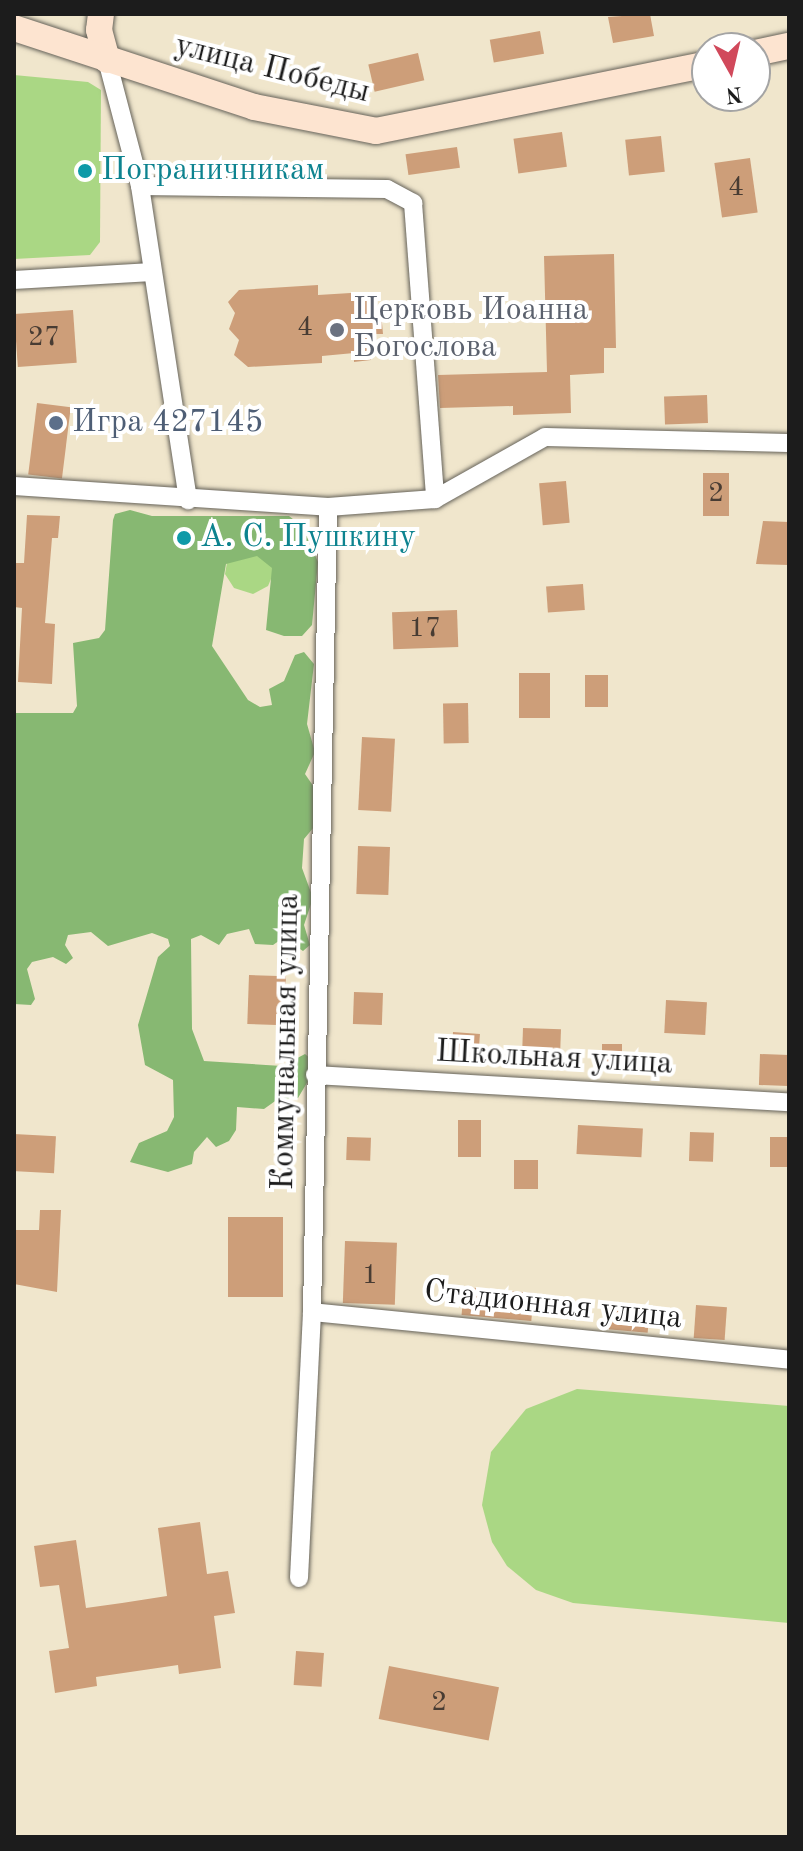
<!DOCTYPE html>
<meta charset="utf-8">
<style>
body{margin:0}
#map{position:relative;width:803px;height:1851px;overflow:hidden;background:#f0e6cc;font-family:"Old Standard TT",serif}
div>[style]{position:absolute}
.green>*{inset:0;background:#aad784}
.forest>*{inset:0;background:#87b872}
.building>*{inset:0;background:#cd9e79;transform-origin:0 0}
.roads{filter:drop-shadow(0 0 2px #66635a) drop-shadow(0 0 2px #66635a)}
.street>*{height:18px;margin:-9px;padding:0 9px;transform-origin:9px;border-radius:9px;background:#fff}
.secondary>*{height:26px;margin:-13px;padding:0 13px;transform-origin:13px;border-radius:13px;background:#fde4d0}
.dots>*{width:22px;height:22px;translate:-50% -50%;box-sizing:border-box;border:4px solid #fff;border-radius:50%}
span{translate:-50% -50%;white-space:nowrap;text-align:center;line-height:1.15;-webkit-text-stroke:8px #fff;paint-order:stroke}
.number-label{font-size:28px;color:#483c33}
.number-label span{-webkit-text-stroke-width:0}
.street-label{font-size:32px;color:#1c1c1c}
.culture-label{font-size:32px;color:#0d838f}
.left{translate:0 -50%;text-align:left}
.worship-label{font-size:32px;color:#5b616d}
.service-label{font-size:32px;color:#4e5e75}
.frame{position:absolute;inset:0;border:16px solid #1c1c1c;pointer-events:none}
.north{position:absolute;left:691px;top:32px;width:80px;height:80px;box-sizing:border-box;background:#fff;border:2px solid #a4a4a4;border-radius:50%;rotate:172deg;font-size:22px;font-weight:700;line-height:32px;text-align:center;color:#1c1c1c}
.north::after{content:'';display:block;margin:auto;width:28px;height:36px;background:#d1495b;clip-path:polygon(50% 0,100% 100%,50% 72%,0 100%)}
</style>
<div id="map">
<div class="green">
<div style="clip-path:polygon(14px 75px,88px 82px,101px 90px,100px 242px,90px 255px,14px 259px)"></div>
<div style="clip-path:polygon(263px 548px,274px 572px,268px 586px,253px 594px,234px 588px,225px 574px,228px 557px)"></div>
<div style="clip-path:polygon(577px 1389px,789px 1406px,789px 1623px,573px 1603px,536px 1590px,507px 1566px,492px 1542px,482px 1505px,491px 1452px,526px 1409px)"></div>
</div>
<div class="forest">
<div style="clip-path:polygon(130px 510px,152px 516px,289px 516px,302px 526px,318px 562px,312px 625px,302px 636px,284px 636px,266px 630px,272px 568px,257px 556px,226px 564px,212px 646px,248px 700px,260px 707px,272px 705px,269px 689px,284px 681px,295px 655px,304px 652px,314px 664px,307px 724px,315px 752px,305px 774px,316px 790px,314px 827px,304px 839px,302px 868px,313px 898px,304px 925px,310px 945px,303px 951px,283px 938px,273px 945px,255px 944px,249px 929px,227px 934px,219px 945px,201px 935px,191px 939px,192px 1029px,204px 1061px,282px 1066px,305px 1054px,311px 1059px,311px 1076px,298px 1098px,278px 1099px,264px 1109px,237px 1107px,236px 1130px,229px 1141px,216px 1147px,207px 1137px,194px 1152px,192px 1164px,168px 1172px,130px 1162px,139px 1143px,167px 1131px,174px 1117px,173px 1080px,145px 1065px,138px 1025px,158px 957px,170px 946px,168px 939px,152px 933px,108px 946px,91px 932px,68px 935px,65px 945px,73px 958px,66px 964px,53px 957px,32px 962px,27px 969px,35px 999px,31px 1005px,14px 1004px,14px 713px,73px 713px,77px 706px,73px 643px,99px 638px,105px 630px,113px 520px,115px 514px)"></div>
</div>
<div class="building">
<div style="clip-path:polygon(650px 14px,654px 36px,613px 43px,608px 17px)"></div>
<div style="left:540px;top:31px;width:23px;height:51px;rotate:80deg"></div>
<div style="left:418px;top:53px;width:28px;height:51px;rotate:77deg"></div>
<div style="left:562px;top:132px;width:35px;height:49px;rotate:82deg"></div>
<div style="left:661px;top:136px;width:36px;height:36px;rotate:84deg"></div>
<div style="left:457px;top:147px;width:21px;height:52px;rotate:82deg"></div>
<div style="left:750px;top:158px;width:55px;height:36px;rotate:82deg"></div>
<div style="clip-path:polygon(614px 254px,616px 348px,604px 348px,604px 373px,570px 375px,571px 413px,513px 415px,513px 406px,440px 408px,438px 375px,547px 372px,544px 256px)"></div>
<div style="clip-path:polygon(318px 285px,318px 295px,367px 292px,368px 313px,381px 312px,383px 334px,370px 334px,371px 360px,354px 362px,354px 353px,322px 356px,322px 363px,248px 367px,234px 355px,239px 340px,229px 329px,235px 313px,228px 302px,239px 290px)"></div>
<div style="left:73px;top:310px;width:53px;height:59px;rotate:86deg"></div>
<div style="left:707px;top:395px;width:28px;height:43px;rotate:88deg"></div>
<div style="left:37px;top:403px;width:34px;height:72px;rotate:7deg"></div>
<div style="left:703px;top:473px;width:26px;height:43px"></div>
<div style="left:566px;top:481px;width:42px;height:27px;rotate:85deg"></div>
<div style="clip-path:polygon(27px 515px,60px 516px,58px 538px,52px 538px,45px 623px,55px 624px,52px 684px,18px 682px,22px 608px,14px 607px,14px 578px,15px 563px,24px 563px)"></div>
<div style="clip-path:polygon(763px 521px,789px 522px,789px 565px,756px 564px)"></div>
<div style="left:583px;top:584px;width:26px;height:37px;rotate:86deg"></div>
<div style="left:457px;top:610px;width:37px;height:65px;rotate:88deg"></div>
<div style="left:519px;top:673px;width:31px;height:45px"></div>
<div style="left:585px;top:675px;width:23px;height:32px"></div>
<div style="left:468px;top:703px;width:40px;height:25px;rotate:89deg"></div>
<div style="left:362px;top:737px;width:33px;height:73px;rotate:3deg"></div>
<div style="left:358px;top:846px;width:32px;height:48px;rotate:2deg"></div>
<div style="left:249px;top:975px;width:37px;height:49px;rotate:2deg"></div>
<div style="left:354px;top:992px;width:29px;height:32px;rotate:2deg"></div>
<div style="left:666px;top:1000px;width:41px;height:33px;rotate:3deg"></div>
<div style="left:523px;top:1028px;width:38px;height:33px;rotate:2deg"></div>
<div style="left:453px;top:1032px;width:27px;height:29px;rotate:4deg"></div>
<div style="left:602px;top:1044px;width:20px;height:26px"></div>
<div style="left:760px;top:1054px;width:29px;height:31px;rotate:2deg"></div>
<div style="left:458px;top:1120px;width:23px;height:37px"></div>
<div style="left:578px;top:1125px;width:65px;height:29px;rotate:3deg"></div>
<div style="left:690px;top:1132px;width:24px;height:29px;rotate:2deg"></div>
<div style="left:14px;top:1134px;width:42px;height:37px;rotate:3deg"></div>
<div style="left:347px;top:1137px;width:24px;height:23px;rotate:2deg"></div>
<div style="left:770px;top:1137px;width:19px;height:30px"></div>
<div style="left:514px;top:1160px;width:24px;height:29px"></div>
<div style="clip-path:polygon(40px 1210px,61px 1210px,57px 1292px,14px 1284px,14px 1230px,39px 1230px)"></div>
<div style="left:228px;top:1217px;width:55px;height:80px"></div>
<div style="left:345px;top:1241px;width:52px;height:62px;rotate:2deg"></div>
<div style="left:464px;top:1287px;width:70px;height:28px;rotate:5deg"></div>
<div style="left:607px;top:1304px;width:43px;height:25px;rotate:5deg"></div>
<div style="left:696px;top:1305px;width:31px;height:33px;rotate:4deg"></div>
<div style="clip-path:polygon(200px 1522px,207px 1574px,228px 1571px,235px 1613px,214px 1616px,221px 1668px,179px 1674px,178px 1665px,96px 1677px,97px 1686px,55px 1693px,49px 1651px,69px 1648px,59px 1585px,40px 1587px,34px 1546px,76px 1540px,86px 1608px,122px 1603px,167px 1596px,158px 1528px)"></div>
<div style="left:296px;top:1651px;width:28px;height:34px;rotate:4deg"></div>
<div style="left:389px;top:1666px;width:112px;height:54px;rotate:11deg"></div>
</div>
<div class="roads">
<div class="street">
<div style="left:107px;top:60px;width:130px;rotate:75.3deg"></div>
<div style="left:140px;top:186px;width:318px;rotate:81.3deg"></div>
<div style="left:140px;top:186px;width:247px;rotate:0.7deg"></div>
<div style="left:387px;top:189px;width:30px;rotate:28deg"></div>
<div style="left:413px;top:203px;width:297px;rotate:85.7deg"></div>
<div style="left:14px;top:280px;width:138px;rotate:-3.3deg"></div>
<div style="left:14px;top:486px;width:315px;rotate:3.8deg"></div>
<div style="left:328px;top:507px;width:107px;rotate:-4.3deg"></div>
<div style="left:435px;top:499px;width:126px;rotate:-29.4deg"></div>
<div style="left:545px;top:437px;width:244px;rotate:1.4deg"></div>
<div style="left:315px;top:1075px;width:475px;rotate:3.3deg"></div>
<div style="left:312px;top:1312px;width:479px;rotate:5.7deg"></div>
<div style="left:299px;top:1578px;width:266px;rotate:-87.2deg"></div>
<div style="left:312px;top:1312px;width:805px;rotate:-88.86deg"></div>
</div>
<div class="secondary">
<div style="left:101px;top:14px;width:16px;rotate:97deg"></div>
<div style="left:99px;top:30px;width:31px;rotate:75deg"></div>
<div style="left:14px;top:28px;width:253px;rotate:18.2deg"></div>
<div style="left:254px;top:107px;width:124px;rotate:11.1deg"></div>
<div style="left:376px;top:131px;width:338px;rotate:-11.4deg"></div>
<div style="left:755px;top:53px;width:35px;rotate:-12deg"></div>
</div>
</div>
<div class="dots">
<div style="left:85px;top:171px;background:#0f9aa8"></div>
<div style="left:337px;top:330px;background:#6b7280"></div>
<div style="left:56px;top:423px;background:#5c6f8a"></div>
<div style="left:184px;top:538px;background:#0f9aa8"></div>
</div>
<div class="number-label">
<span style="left:736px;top:188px">4</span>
<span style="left:305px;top:328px">4</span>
<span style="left:44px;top:338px">27</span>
<span style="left:716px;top:494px">2</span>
<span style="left:425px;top:629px">17</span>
<span style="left:370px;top:1276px">1</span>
<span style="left:439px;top:1703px">2</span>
</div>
<div class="street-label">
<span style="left:272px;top:70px;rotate:14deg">улица Победы</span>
<span style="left:287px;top:1042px;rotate:-89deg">Коммунальная улица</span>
<span style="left:554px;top:1059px;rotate:3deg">Школьная улица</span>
<span style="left:553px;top:1306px;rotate:6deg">Стадионная улица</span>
</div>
<div class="culture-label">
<span class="left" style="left:101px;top:171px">Пограничникам</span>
<span class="left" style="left:200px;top:538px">А. С. Пушкину</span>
</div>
<div class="worship-label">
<span class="left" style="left:353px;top:330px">Церковь Иоанна<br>Богослова</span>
</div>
<div class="service-label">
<span class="left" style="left:72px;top:423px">Игра 427145</span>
</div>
<div class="frame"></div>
<div class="north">N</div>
</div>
